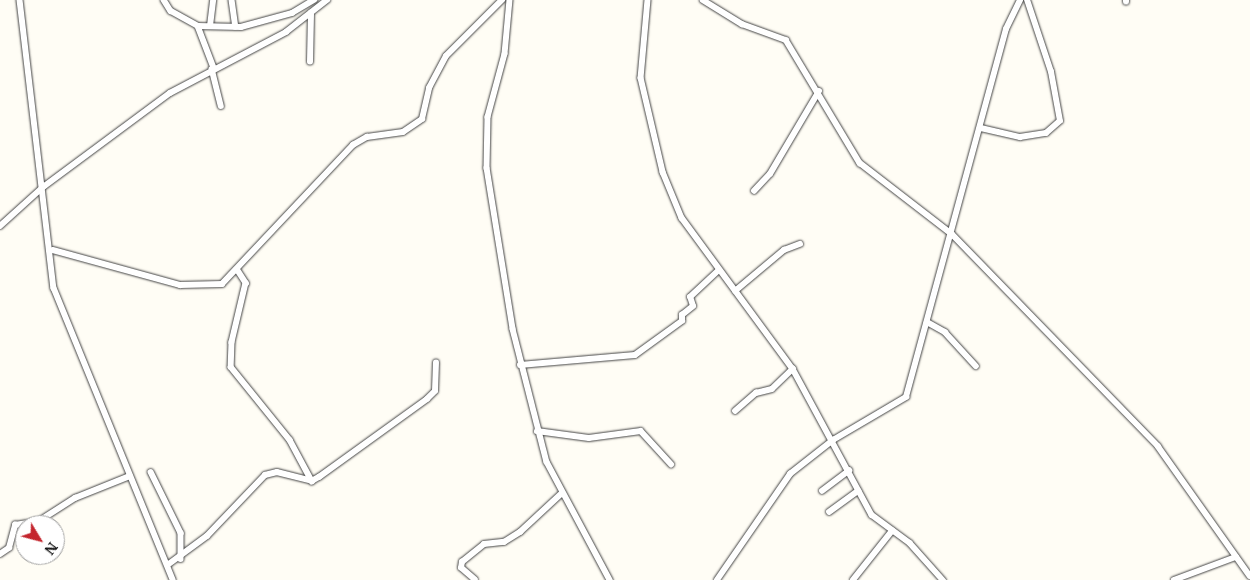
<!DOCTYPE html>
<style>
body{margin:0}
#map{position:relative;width:1250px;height:580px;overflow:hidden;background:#fffdf5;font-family:Merriweather,serif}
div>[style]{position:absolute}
.roads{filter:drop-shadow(0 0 1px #444) drop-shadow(0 0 1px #444)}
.minor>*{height:5.5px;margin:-2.75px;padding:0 2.75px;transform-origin:2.75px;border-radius:2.75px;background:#fff}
span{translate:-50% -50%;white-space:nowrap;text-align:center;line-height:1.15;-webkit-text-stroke:5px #fff;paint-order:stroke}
.north{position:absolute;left:15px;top:515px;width:50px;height:50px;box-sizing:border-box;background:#fff;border:1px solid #a0a0a0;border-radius:50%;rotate:127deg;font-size:14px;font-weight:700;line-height:20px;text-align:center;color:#111}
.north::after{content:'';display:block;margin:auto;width:18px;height:22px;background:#c4262e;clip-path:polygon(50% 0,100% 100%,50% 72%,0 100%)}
</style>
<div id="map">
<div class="roads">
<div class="minor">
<div style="left:20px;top:0;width:290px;rotate:83.3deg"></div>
<div style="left:54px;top:288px;width:315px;rotate:67.8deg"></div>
<div style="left:164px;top:0;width:13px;rotate:58deg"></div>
<div style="left:171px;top:11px;width:31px;rotate:29deg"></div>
<div style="left:198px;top:26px;width:43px;rotate:1.3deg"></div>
<div style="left:241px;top:27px;width:53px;rotate:-15.4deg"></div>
<div style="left:292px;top:13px;width:26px;rotate:-31deg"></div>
<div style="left:232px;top:0;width:27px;rotate:82deg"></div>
<div style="left:510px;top:0;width:54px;rotate:95.3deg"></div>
<div style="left:505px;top:54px;width:65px;rotate:105.1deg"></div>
<div style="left:488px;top:117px;width:51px;rotate:91.1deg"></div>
<div style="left:487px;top:168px;width:163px;rotate:80.8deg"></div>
<div style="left:513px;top:329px;width:137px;rotate:75.7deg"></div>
<div style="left:547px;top:462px;width:134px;rotate:61.9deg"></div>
<div style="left:648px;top:0;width:78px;rotate:95.1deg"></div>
<div style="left:641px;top:78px;width:97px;rotate:76.8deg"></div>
<div style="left:663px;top:172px;width:50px;rotate:67.6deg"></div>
<div style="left:682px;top:218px;width:187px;rotate:53.7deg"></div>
<div style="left:793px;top:369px;width:166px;rotate:61.6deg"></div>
<div style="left:872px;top:515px;width:47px;rotate:36.4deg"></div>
<div style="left:910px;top:543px;width:50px;rotate:48.3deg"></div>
<div style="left:703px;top:0;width:46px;rotate:31.6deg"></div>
<div style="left:742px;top:24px;width:47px;rotate:20deg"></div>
<div style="left:786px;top:40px;width:144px;rotate:59deg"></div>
<div style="left:860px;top:163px;width:116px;rotate:37.7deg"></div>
<div style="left:952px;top:234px;width:296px;rotate:45.8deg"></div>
<div style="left:1158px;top:446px;width:159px;rotate:54.7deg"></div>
<div style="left:1126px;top:2px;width:2px;rotate:-90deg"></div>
<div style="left:198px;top:26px;width:45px;rotate:69.1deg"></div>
<div style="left:210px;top:26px;width:26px;rotate:-83deg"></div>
<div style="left:310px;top:62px;width:49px;rotate:-88.8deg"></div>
<div style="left:212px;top:69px;width:38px;rotate:76deg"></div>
<div style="left:981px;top:128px;width:40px;rotate:13deg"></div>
<div style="left:1020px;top:137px;width:26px;rotate:-9deg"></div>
<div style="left:1046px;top:133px;width:18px;rotate:-41deg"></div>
<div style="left:1060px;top:121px;width:50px;rotate:-100.4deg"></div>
<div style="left:1051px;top:72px;width:76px;rotate:-108.4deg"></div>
<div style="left:754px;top:191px;width:23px;rotate:-47deg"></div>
<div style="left:770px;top:174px;width:96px;rotate:-59.4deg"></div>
<div style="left:0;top:226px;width:57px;rotate:-42.1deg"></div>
<div style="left:42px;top:188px;width:159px;rotate:-36.6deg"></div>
<div style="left:170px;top:93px;width:131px;rotate:-27.7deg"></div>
<div style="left:286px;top:32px;width:52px;rotate:-38deg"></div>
<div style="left:53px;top:250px;width:132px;rotate:15.4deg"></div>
<div style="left:180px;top:285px;width:42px;rotate:-1.4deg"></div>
<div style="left:222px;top:284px;width:191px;rotate:-46.7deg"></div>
<div style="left:353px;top:145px;width:16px;rotate:-30deg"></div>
<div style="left:367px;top:137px;width:36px;rotate:-8deg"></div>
<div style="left:403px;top:132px;width:23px;rotate:-34deg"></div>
<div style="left:422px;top:119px;width:32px;rotate:-77deg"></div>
<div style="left:429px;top:88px;width:36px;rotate:-62deg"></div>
<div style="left:446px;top:56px;width:79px;rotate:-45deg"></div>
<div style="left:237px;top:269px;width:17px;rotate:57deg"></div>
<div style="left:246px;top:283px;width:61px;rotate:103.3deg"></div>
<div style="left:232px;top:342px;width:25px;rotate:92deg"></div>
<div style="left:231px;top:367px;width:94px;rotate:51.1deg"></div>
<div style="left:290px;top:440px;width:47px;rotate:61.8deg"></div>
<div style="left:735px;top:291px;width:64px;rotate:-39.9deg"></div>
<div style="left:784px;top:250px;width:17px;rotate:-21deg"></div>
<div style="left:927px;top:322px;width:21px;rotate:29deg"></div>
<div style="left:945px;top:332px;width:46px;rotate:47.6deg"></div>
<div style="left:520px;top:365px;width:115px;rotate:-5deg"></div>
<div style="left:635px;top:355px;width:58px;rotate:-35.9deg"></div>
<div style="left:682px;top:321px;width:6px;rotate:-90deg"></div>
<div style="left:682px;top:315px;width:14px;rotate:-39deg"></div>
<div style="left:693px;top:306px;width:9px;rotate:-108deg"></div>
<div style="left:690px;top:297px;width:38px;rotate:-43deg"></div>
<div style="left:735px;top:411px;width:28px;rotate:-41deg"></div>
<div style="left:756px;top:393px;width:16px;rotate:-14deg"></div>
<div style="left:772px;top:389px;width:29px;rotate:-44deg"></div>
<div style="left:537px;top:431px;width:52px;rotate:7.7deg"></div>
<div style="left:589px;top:438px;width:52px;rotate:-7.7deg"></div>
<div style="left:641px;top:431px;width:45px;rotate:47.7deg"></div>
<div style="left:151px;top:472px;width:68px;rotate:63.8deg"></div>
<div style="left:181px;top:533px;width:26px;rotate:90deg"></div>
<div style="left:822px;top:491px;width:34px;rotate:-37deg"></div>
<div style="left:829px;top:512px;width:36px;rotate:-36deg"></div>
<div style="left:0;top:554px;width:11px;rotate:-34deg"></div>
<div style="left:9px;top:548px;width:24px;rotate:-75deg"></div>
<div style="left:15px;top:525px;width:24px;rotate:-9deg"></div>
<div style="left:39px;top:521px;width:43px;rotate:-32.6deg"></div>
<div style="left:75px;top:498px;width:59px;rotate:-21.8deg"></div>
<div style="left:169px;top:564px;width:47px;rotate:-36.4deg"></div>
<div style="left:207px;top:536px;width:84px;rotate:-46.4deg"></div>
<div style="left:265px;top:475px;width:12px;rotate:-14deg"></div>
<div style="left:277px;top:472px;width:36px;rotate:14deg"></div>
<div style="left:312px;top:481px;width:8px;rotate:-30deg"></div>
<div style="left:319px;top:477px;width:133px;rotate:-35.8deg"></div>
<div style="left:427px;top:399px;width:11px;rotate:-45deg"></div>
<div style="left:435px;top:391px;width:28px;rotate:-88deg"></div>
<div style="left:475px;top:580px;width:18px;rotate:-139deg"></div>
<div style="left:461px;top:568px;width:6px;rotate:-81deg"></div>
<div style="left:462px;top:562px;width:28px;rotate:-39deg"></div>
<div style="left:484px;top:544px;width:20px;rotate:-6deg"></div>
<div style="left:504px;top:542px;width:19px;rotate:-32deg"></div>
<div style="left:520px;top:532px;width:56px;rotate:-42.8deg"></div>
<div style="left:717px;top:580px;width:129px;rotate:-55.4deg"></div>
<div style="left:790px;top:474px;width:55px;rotate:-38.3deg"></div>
<div style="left:833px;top:440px;width:85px;rotate:-30.5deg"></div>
<div style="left:906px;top:397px;width:381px;rotate:-74.8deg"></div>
<div style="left:1006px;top:29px;width:32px;rotate:-64deg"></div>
<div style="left:853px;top:580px;width:63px;rotate:-51.5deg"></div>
<div style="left:1174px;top:580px;width:66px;rotate:-20.4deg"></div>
</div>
</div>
<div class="north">N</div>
</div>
